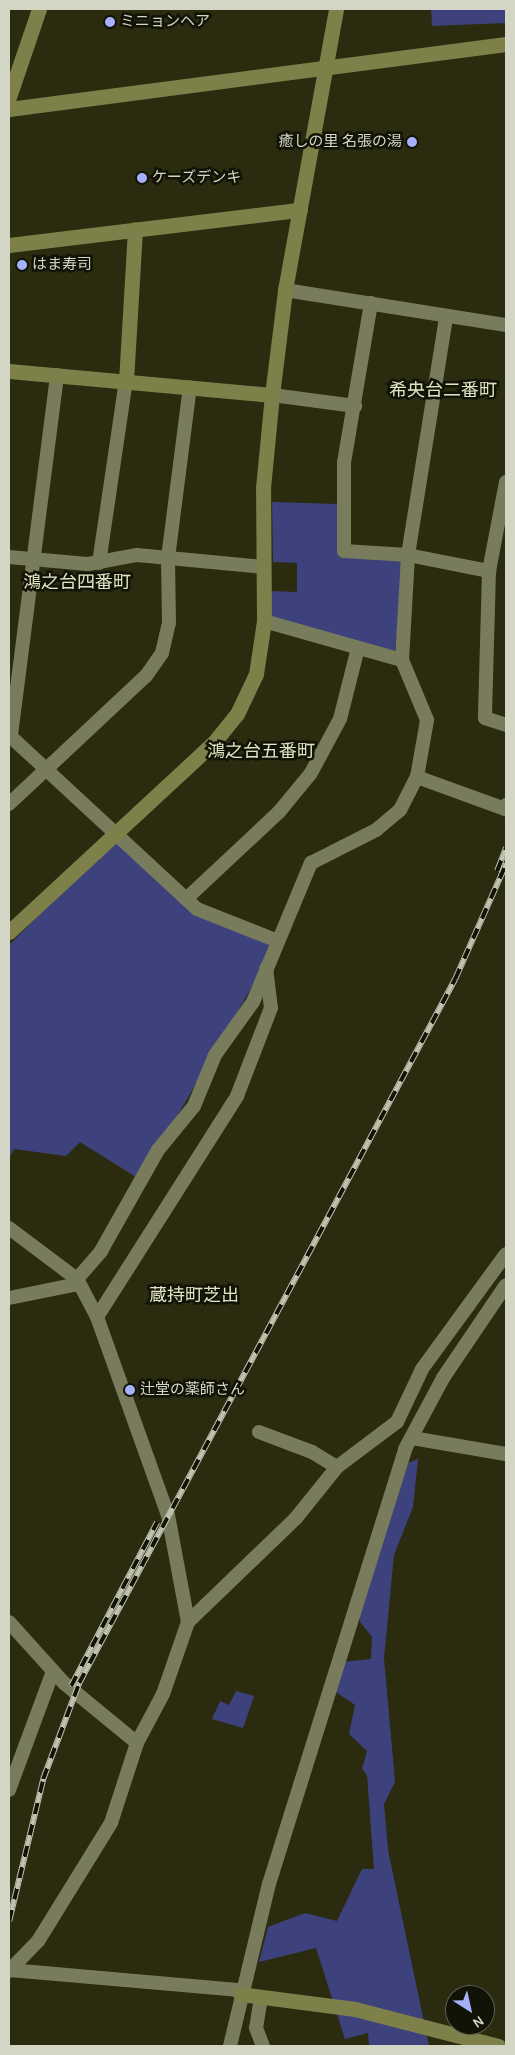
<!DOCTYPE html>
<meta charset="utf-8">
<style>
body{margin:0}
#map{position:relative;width:515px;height:2055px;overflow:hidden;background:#2a2b0f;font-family:Karla,"Noto Sans JP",sans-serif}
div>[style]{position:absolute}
.green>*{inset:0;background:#3d427c}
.street>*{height:14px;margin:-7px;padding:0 7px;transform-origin:7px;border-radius:7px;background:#787b5c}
.secondary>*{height:15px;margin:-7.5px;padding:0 7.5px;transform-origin:7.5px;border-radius:7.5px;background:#7d8048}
.rail>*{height:5.5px;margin-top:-2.75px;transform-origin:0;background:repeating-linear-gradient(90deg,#121307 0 11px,#c0c2b0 0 22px);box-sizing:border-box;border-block:1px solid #c0c2b0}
.dots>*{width:14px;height:14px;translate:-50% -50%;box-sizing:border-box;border:2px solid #121307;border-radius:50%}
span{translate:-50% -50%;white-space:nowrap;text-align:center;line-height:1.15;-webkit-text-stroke:5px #121307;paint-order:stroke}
.poi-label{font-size:15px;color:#d4d6c5}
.left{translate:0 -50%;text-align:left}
.right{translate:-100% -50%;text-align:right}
.quarter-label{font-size:18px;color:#e1e4c2}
.frame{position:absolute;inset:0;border:10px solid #d4d6c5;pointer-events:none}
.north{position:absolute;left:445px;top:1985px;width:50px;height:50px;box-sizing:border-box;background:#121307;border:1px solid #606153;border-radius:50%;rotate:145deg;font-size:14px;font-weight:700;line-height:20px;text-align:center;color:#d4d6c5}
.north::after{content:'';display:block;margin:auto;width:18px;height:22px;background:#a6b1fc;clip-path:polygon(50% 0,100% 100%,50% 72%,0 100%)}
</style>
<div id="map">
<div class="green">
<div style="clip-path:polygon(431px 9px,506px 9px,506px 23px,432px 26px)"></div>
<div style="clip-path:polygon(272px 502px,339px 504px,341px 552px,405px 559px,395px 652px,269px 619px,270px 591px,297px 592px,297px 563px,273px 562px)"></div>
<div style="clip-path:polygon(114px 841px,196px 912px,276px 945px,175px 1120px,136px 1177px,80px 1142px,66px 1156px,14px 1149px,9px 1158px,9px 945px)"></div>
<div style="clip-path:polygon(418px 1459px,413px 1507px,394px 1555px,384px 1658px,395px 1782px,384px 1804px,388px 1850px,429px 2046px,369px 2046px,368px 2033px,345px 2039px,316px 1948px,259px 1962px,268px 1927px,305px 1913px,337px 1921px,362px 1869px,374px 1869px,367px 1775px,362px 1769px,367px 1751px,349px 1734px,355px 1705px,333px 1690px,343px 1662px,371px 1659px,372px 1637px,360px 1622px,359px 1611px,408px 1463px)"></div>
<div style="clip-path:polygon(236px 1691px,254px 1696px,243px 1728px,212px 1719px,220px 1701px,229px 1705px)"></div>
</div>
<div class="street">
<div style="left:285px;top:290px;width:224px;rotate:9deg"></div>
<div style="left:371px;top:303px;width:161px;rotate:99.6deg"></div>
<div style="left:344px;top:462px;width:89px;rotate:90deg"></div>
<div style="left:344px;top:551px;width:64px;rotate:3.6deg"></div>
<div style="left:408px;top:555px;width:83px;rotate:11.2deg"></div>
<div style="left:272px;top:395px;width:84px;rotate:7.5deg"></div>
<div style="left:506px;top:482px;width:91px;rotate:100.8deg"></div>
<div style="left:489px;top:571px;width:147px;rotate:91.6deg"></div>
<div style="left:485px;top:718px;width:22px;rotate:18deg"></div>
<div style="left:9px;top:557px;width:79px;rotate:5.1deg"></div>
<div style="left:88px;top:564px;width:50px;rotate:-10.4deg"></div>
<div style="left:137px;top:555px;width:127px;rotate:5.4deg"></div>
<div style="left:99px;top:563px;width:184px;rotate:-81.6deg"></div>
<div style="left:264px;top:621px;width:143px;rotate:15.8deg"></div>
<div style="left:9px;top:735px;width:256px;rotate:42.8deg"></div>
<div style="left:197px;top:909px;width:87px;rotate:21.6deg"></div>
<div style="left:11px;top:735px;width:363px;rotate:-82.7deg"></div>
<div style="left:417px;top:777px;width:94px;rotate:20deg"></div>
<div style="left:505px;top:809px;width:4px;rotate:-76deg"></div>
<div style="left:9px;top:804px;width:187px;rotate:-43.1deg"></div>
<div style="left:146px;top:676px;width:28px;rotate:-55deg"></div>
<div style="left:162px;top:653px;width:31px;rotate:-77deg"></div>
<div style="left:169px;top:623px;width:65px;rotate:-90.9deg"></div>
<div style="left:168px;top:558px;width:172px;rotate:-82.7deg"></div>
<div style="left:186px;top:899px;width:127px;rotate:-43.1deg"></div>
<div style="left:279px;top:812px;width:50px;rotate:-50.6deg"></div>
<div style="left:311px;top:773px;width:61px;rotate:-61.8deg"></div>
<div style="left:340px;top:719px;width:73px;rotate:-75.8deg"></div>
<div style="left:9px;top:1228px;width:85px;rotate:36.9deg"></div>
<div style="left:77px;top:1279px;width:43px;rotate:62.2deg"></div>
<div style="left:97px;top:1317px;width:210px;rotate:70.3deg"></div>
<div style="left:168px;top:1515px;width:109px;rotate:79.4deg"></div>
<div style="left:188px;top:1622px;width:76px;rotate:109.1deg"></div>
<div style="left:163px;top:1694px;width:55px;rotate:118deg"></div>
<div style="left:137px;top:1743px;width:84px;rotate:108deg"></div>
<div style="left:111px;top:1823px;width:139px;rotate:121.7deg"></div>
<div style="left:38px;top:1941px;width:42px;rotate:134deg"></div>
<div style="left:77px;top:1279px;width:37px;rotate:-49deg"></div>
<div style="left:101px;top:1251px;width:116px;rotate:-60.6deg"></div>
<div style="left:158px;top:1150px;width:57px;rotate:-50.7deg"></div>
<div style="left:194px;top:1106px;width:55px;rotate:-67.6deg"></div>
<div style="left:215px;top:1055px;width:65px;rotate:-54.4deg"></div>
<div style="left:253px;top:1002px;width:151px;rotate:-67.4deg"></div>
<div style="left:311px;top:863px;width:73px;rotate:-26.9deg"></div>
<div style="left:376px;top:830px;width:31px;rotate:-40deg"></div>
<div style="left:400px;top:810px;width:37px;rotate:-63deg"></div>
<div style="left:417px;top:777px;width:58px;rotate:-80deg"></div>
<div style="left:427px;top:720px;width:65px;rotate:-112.6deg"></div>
<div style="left:402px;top:660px;width:105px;rotate:-86.7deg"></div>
<div style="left:408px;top:555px;width:241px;rotate:-80.9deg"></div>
<div style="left:9px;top:1298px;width:70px;rotate:-11.5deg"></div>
<div style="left:97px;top:1317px;width:262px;rotate:-57.6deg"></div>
<div style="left:237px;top:1096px;width:94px;rotate:-68.9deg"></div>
<div style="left:271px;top:1008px;width:40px;rotate:-97.1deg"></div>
<div style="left:259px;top:1432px;width:57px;rotate:20.7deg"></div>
<div style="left:312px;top:1452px;width:29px;rotate:31deg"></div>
<div style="left:412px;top:1438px;width:95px;rotate:9.7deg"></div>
<div style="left:9px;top:1622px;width:82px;rotate:48deg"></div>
<div style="left:64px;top:1683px;width:94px;rotate:39.4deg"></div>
<div style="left:188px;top:1622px;width:150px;rotate:-43.9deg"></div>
<div style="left:296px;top:1518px;width:65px;rotate:-51.2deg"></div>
<div style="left:337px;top:1467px;width:75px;rotate:-36.9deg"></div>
<div style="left:397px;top:1422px;width:59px;rotate:-64.7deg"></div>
<div style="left:422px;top:1369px;width:142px;rotate:-53.9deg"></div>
<div style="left:9px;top:1790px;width:127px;rotate:-69.7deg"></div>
<div style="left:10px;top:1970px;width:231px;rotate:5deg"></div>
<div style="left:261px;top:1997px;width:31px;rotate:99deg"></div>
<div style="left:256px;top:2028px;width:19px;rotate:69deg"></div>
<div style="left:230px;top:2046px;width:167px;rotate:-76.5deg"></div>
<div style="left:269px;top:1884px;width:456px;rotate:-72.6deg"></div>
<div style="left:405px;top:1449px;width:81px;rotate:-61.8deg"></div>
<div style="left:443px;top:1378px;width:112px;rotate:-55.9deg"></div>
</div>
<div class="secondary">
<div style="left:9px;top:97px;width:93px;rotate:-71.2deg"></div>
<div style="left:9px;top:109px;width:501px;rotate:-7.45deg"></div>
<div style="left:9px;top:245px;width:293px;rotate:-6.9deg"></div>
<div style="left:9px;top:371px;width:264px;rotate:5.2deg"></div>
<div style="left:126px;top:381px;width:152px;rotate:-86.6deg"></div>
<div style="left:9px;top:932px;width:281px;rotate:-42.8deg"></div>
<div style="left:215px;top:741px;width:35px;rotate:-51deg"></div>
<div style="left:237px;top:714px;width:44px;rotate:-64.6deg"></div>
<div style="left:256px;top:674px;width:54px;rotate:-81.4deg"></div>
<div style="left:264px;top:621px;width:133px;rotate:-90.4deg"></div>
<div style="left:263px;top:488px;width:93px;rotate:-84.5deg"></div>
<div style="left:272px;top:395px;width:106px;rotate:-82.9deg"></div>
<div style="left:285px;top:290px;width:286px;rotate:-79.7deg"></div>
<div style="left:240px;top:1994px;width:116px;rotate:7.4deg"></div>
<div style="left:355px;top:2009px;width:148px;rotate:14.5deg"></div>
</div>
<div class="rail">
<div style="left:497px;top:871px;width:25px;rotate:-69deg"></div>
<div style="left:71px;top:1686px;width:185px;rotate:-62.3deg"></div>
<div style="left:9px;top:1921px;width:146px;rotate:-76.5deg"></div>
<div style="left:43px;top:1779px;width:103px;rotate:-69.4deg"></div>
<div style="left:79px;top:1683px;width:798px;rotate:-61.89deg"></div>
<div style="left:455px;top:979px;width:126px;rotate:-66.1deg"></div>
</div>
<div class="dots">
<div style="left:110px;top:22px;background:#a6b1fc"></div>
<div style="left:412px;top:142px;background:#a6b1fc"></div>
<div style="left:142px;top:178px;background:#a6b1fc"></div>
<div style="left:22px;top:265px;background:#a6b1fc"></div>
<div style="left:130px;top:1390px;background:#a6b1fc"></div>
</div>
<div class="poi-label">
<span class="left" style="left:120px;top:22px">ミニョンヘア</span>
<span class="right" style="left:402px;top:142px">癒しの里 名張の湯</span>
<span class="left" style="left:152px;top:178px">ケーズデンキ</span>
<span class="left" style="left:32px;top:265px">はま寿司</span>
<span class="left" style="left:140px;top:1390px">辻堂の薬師さん</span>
</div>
<div class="quarter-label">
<span style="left:443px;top:390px">希央台二番町</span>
<span style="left:77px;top:582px">鴻之台四番町</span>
<span style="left:261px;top:751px">鴻之台五番町</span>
<span style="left:194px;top:1295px">蔵持町芝出</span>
</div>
<div class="frame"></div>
<div class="north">N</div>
</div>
